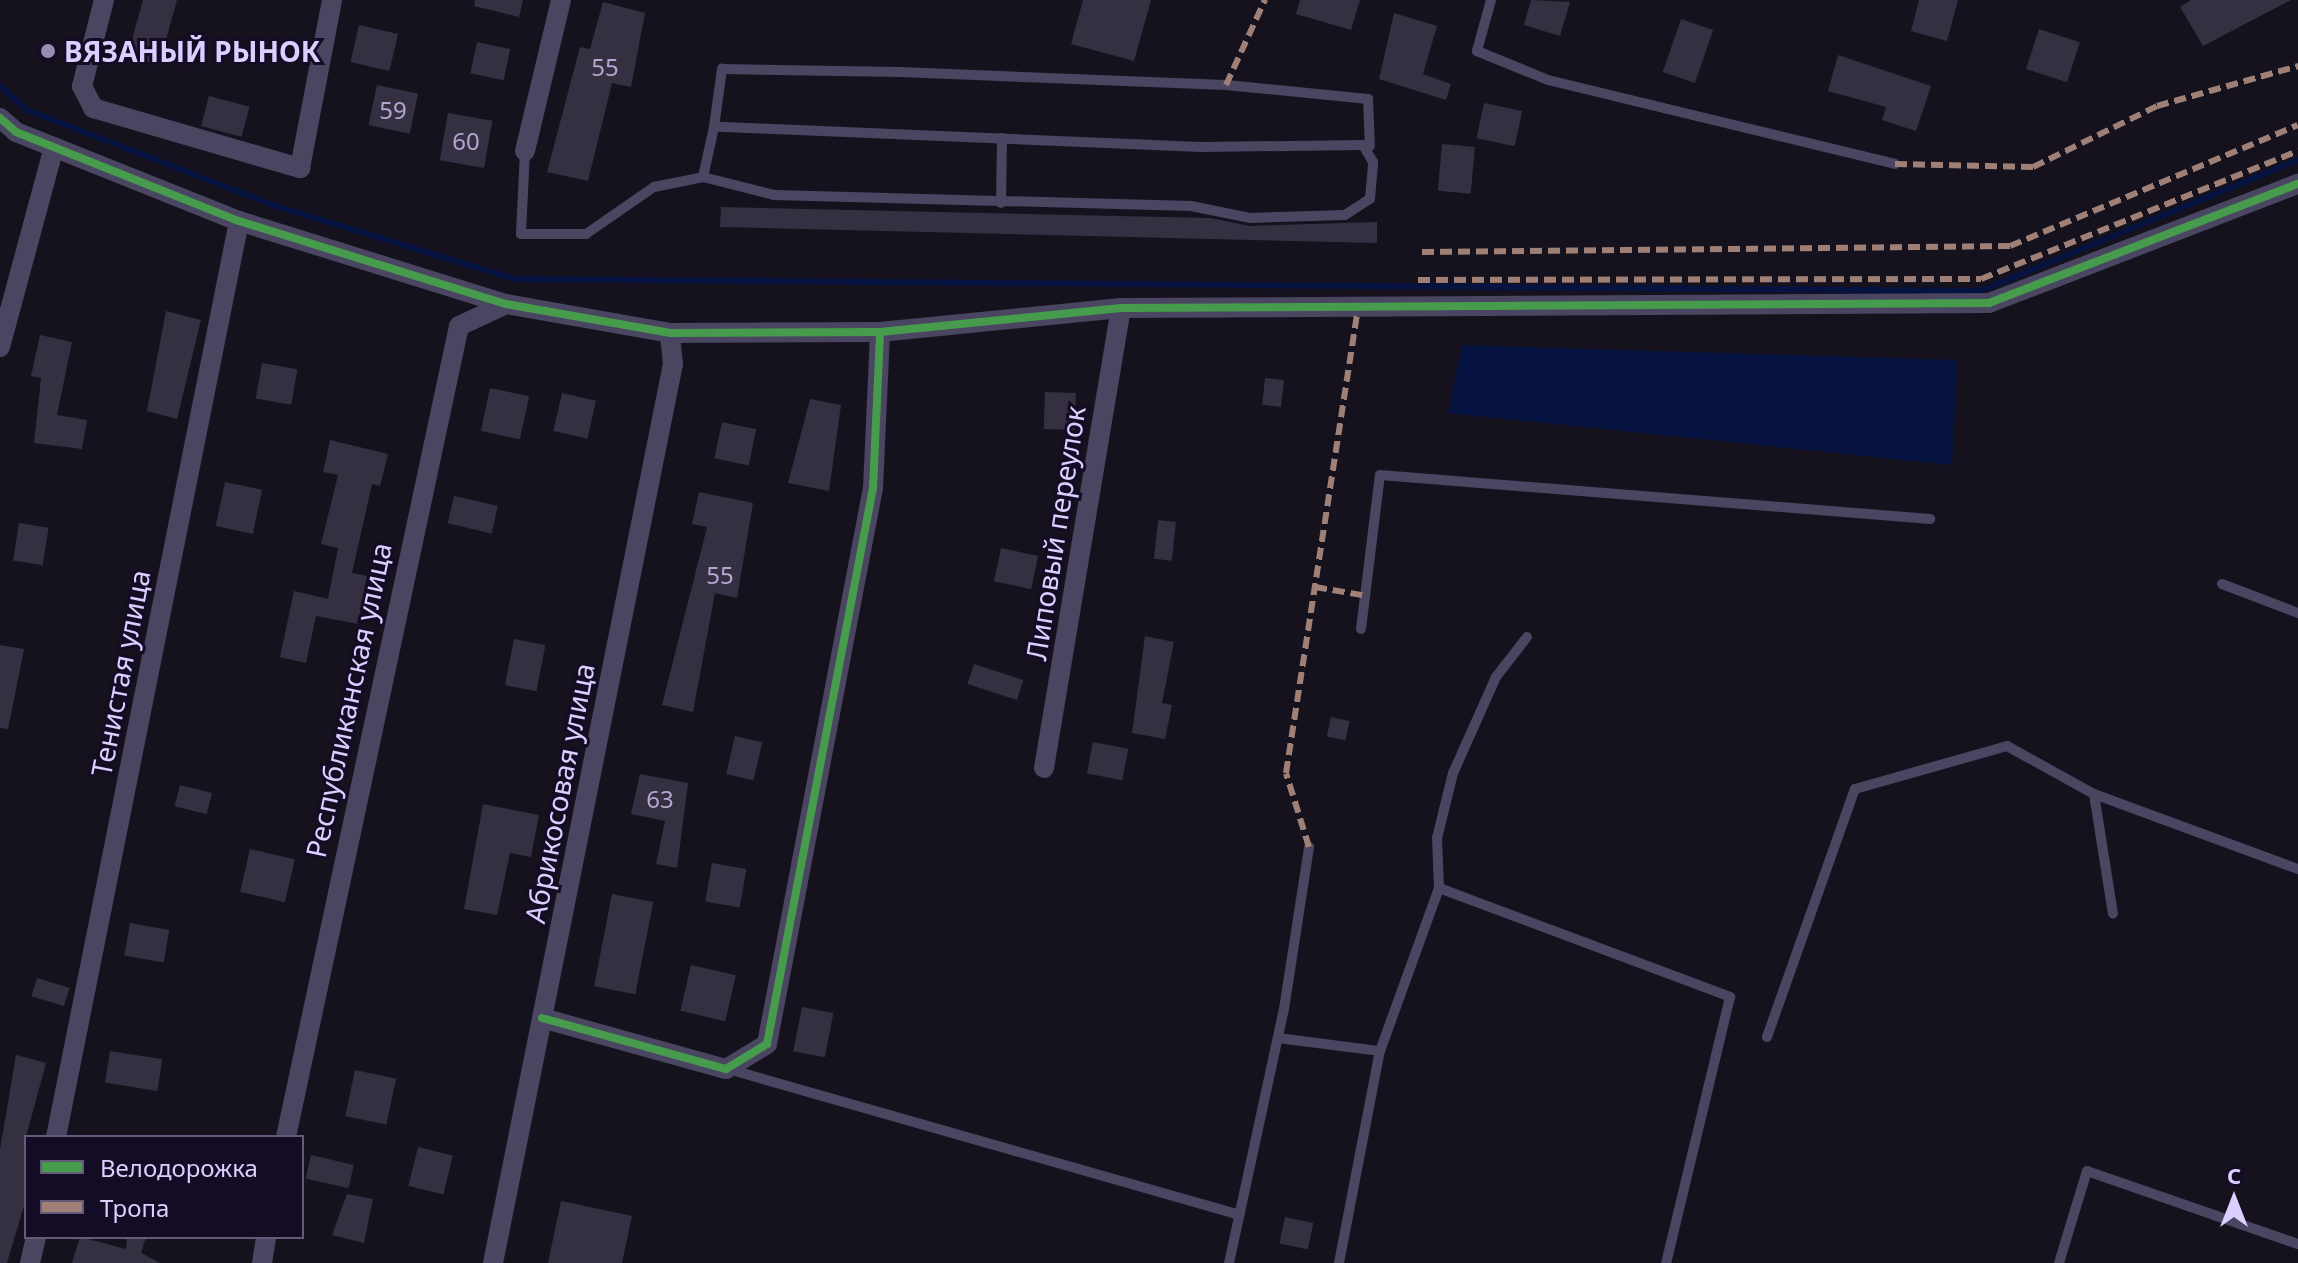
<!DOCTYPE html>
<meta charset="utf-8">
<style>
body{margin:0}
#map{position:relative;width:2298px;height:1263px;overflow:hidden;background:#15121e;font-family:"Noto Sans",sans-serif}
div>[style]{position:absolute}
.water>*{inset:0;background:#061341}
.stream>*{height:6px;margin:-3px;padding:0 3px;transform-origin:3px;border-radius:3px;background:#061341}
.building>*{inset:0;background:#342f41;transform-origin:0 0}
.lane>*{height:10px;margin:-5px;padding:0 5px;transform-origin:5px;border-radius:5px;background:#4a4560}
.street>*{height:20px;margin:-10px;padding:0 10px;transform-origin:10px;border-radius:10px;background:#4a4560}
.quiet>*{height:6px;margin-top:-3px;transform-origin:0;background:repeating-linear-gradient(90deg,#9e8076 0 12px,transparent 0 18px)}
.cycleway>*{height:8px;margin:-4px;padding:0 4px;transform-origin:4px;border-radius:4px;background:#469c4c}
.dots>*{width:22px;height:22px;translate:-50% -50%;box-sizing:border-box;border:4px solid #130c24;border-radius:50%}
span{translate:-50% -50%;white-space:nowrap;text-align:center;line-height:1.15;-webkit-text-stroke:6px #130c24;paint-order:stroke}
.number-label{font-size:24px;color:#b1a7d0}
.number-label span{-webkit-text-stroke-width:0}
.poi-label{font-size:28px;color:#dbcfff;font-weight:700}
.left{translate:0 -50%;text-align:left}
.street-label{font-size:28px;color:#dbcfff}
.legend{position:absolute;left:24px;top:1135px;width:280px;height:104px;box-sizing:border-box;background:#130c24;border:2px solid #635a7c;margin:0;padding:10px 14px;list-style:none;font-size:24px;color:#dbcfff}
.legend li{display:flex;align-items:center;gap:16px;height:40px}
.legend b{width:40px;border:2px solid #635a7c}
.north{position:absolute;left:2194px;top:1159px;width:80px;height:80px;-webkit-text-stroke:6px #130c24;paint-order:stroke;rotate:0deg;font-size:22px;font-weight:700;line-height:32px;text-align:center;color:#dbcfff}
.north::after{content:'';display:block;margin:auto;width:28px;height:36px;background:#dbcfff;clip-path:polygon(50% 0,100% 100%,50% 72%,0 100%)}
</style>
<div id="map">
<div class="water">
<div style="clip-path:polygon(1462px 345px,1957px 360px,1952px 465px,1448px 413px)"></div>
</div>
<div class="stream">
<div style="left:0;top:86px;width:36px;rotate:42deg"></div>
<div style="left:27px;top:110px;width:270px;rotate:21.1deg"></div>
<div style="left:279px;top:207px;width:247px;rotate:17deg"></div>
<div style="left:515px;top:279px;width:1465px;rotate:0.47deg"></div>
<div style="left:1980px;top:291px;width:344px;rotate:-22.4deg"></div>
</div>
<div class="building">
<div style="clip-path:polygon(143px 0,177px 0,159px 65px,127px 57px)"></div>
<div style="clip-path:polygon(475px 0,523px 0,519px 17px,474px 6px)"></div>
<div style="clip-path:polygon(1083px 0,1151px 0,1134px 61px,1071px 44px)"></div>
<div style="clip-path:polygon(1300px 0,1360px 0,1351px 30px,1296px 14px)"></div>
<div style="clip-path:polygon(1531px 0,1570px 2px,1560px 36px,1524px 25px)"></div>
<div style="clip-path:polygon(1919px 0,1958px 0,1947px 41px,1911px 31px)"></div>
<div style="clip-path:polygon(2191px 0,2291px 0,2203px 46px,2180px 7px)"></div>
<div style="clip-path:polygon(603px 2px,645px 13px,631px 87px,612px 83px,588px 181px,547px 172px,580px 47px,590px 49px)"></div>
<div style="clip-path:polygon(1394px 13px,1437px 26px,1423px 74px,1451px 84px,1446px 100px,1379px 79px)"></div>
<div style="left:1681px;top:19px;width:34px;height:56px;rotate:19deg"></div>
<div style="left:359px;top:25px;width:40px;height:38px;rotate:13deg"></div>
<div style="left:2039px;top:29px;width:43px;height:42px;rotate:18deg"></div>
<div style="left:477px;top:42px;width:34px;height:32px;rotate:12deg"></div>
<div style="clip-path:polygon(1838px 55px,1931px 86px,1916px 131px,1882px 120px,1886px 107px,1828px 91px)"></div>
<div style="left:377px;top:85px;width:42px;height:41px;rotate:12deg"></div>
<div style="left:209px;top:96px;width:42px;height:31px;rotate:15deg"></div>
<div style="left:1484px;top:103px;width:39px;height:36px;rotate:12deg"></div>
<div style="left:448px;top:113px;width:45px;height:48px;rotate:10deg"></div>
<div style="left:1442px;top:144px;width:33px;height:47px;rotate:5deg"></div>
<div style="clip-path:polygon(721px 207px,1210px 218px,1250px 226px,1377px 222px,1377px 243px,720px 227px)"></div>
<div style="clip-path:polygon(166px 311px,201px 320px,177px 419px,147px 411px)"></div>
<div style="clip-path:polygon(40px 335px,72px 342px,57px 415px,87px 420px,82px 449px,34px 443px,41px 378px,31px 376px)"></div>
<div style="left:262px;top:363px;width:36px;height:36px;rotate:10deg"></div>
<div style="left:1265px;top:378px;width:19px;height:27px;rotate:6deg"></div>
<div style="left:490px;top:388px;width:40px;height:44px;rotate:12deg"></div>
<div style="left:1045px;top:392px;width:31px;height:37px;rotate:2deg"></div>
<div style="left:562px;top:393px;width:35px;height:39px;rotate:13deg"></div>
<div style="clip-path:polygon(810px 399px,841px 405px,829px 491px,788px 483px)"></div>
<div style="left:722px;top:422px;width:35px;height:37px;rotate:12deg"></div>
<div style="clip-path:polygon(330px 440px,388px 454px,380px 486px,372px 484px,352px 573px,367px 576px,358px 624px,316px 616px,306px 663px,280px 657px,294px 591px,328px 599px,338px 548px,321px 544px,338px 475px,323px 472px)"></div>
<div style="left:225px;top:482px;width:38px;height:45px;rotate:12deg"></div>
<div style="clip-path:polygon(699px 492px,753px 503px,737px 598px,715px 593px,693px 712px,662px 705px,707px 527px,692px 524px)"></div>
<div style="left:454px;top:496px;width:45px;height:28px;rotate:13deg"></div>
<div style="left:1158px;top:520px;width:18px;height:39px;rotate:6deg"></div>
<div style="left:19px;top:523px;width:30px;height:38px;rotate:9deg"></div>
<div style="left:1001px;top:548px;width:38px;height:34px;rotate:12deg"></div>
<div style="clip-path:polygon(1145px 636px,1174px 642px,1162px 703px,1172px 705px,1165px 739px,1132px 733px)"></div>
<div style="left:514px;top:639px;width:32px;height:47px;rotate:11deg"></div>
<div style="clip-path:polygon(0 645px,24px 649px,8px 729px,0 728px)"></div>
<div style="left:974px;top:664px;width:52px;height:21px;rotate:18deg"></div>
<div style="left:1331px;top:717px;width:19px;height:20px;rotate:12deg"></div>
<div style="left:735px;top:736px;width:28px;height:39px;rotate:13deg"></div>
<div style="left:1093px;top:742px;width:36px;height:32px;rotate:11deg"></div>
<div style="clip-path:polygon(640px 774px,688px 783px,677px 868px,656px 864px,665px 821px,631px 814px)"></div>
<div style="left:180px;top:785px;width:33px;height:22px;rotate:14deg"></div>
<div style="clip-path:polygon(483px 804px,539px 815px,531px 857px,510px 853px,497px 915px,464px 909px)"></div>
<div style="left:250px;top:849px;width:46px;height:44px;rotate:13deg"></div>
<div style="left:712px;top:863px;width:35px;height:39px;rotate:10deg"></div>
<div style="left:612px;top:894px;width:42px;height:94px;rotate:11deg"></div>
<div style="left:130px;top:923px;width:40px;height:33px;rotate:10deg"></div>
<div style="left:691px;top:965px;width:46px;height:47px;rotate:13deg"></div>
<div style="left:37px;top:978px;width:34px;height:19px;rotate:17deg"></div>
<div style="left:802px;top:1007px;width:32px;height:45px;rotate:11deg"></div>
<div style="left:110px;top:1051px;width:53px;height:32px;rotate:9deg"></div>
<div style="clip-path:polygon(16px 1055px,46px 1063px,26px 1137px,26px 1199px,7px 1263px,0 1263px,0 1149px)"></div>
<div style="left:355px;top:1070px;width:42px;height:47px;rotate:12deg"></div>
<div style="left:418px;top:1147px;width:36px;height:40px;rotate:14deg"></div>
<div style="left:311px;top:1155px;width:44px;height:24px;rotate:13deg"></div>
<div style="clip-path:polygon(347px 1194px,373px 1199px,364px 1243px,332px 1235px)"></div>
<div style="clip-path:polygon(561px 1201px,632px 1216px,622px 1263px,548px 1263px)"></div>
<div style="left:1285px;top:1217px;width:29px;height:27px;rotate:12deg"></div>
<div style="clip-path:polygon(80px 1237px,126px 1249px,127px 1237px,146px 1237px,141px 1253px,160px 1263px,72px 1263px)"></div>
</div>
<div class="lane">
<div style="left:1491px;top:0;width:53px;rotate:105.4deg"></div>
<div style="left:1477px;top:51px;width:77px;rotate:22.2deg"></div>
<div style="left:1548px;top:80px;width:357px;rotate:13.6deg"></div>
<div style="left:714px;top:127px;width:59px;rotate:-82.1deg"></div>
<div style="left:722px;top:69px;width:178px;rotate:1deg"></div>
<div style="left:900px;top:72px;width:326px;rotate:2.3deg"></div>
<div style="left:1226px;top:85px;width:143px;rotate:5.6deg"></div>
<div style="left:1368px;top:99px;width:47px;rotate:87.6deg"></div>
<div style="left:525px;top:151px;width:83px;rotate:92.8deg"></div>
<div style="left:521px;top:234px;width:65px"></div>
<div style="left:586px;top:234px;width:83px;rotate:-34.7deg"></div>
<div style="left:654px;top:187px;width:50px;rotate:-11.5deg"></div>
<div style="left:703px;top:177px;width:73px;rotate:14.2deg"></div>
<div style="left:774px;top:195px;width:417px;rotate:1.5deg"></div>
<div style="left:1191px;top:206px;width:60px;rotate:11.5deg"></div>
<div style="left:1250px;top:218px;width:95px;rotate:-1.8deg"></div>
<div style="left:1345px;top:215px;width:30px;rotate:-33deg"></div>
<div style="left:1370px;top:199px;width:37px;rotate:-85deg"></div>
<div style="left:1373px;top:162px;width:20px;rotate:-120deg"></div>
<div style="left:1363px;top:145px;width:162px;rotate:179.3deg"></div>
<div style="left:1201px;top:147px;width:487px;rotate:-177.6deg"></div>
<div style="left:714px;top:127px;width:51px;rotate:102.4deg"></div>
<div style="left:1001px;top:203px;width:65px;rotate:-89.1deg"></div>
<div style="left:2222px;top:584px;width:81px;rotate:20.9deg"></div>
<div style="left:1361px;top:629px;width:155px;rotate:-83deg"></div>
<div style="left:1380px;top:475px;width:552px;rotate:4.57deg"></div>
<div style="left:1527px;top:637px;width:51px;rotate:127.8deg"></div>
<div style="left:1496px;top:677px;width:105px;rotate:114.1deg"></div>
<div style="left:1453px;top:773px;width:67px;rotate:103.8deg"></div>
<div style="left:1437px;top:838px;width:50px;rotate:87.7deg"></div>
<div style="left:1439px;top:888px;width:311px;rotate:20.5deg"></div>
<div style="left:1730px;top:997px;width:274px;rotate:103.5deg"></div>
<div style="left:2094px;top:794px;width:217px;rotate:20.2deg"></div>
<div style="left:1767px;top:1037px;width:263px;rotate:-70.5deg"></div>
<div style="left:1855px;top:789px;width:158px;rotate:-15.8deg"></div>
<div style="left:2007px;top:746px;width:99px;rotate:28.9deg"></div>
<div style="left:2094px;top:794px;width:121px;rotate:81deg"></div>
<div style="left:1278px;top:1038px;width:103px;rotate:7.3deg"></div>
<div style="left:728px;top:1069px;width:532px;rotate:15.92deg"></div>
<div style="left:1229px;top:1263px;width:260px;rotate:-77.8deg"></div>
<div style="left:1284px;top:1009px;width:164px;rotate:-81.2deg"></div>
<div style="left:1339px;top:1263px;width:216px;rotate:-79.1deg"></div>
<div style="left:1380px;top:1051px;width:173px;rotate:-70.1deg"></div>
<div style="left:2059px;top:1263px;width:96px;rotate:-73.1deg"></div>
<div style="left:2087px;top:1171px;width:223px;rotate:19.1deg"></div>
</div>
<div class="street">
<div style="left:104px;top:0;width:89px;rotate:104.3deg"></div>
<div style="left:82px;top:86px;width:25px;rotate:63deg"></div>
<div style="left:93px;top:108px;width:216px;rotate:16.2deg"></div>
<div style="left:300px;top:168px;width:171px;rotate:-79.2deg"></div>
<div style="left:0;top:118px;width:21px;rotate:41deg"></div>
<div style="left:16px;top:132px;width:240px;rotate:21.8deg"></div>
<div style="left:239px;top:221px;width:280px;rotate:17.3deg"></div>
<div style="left:506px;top:304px;width:167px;rotate:10deg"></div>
<div style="left:670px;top:333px;width:210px;rotate:-0.3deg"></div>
<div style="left:880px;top:332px;width:242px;rotate:-5.7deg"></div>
<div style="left:1121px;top:308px;width:868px;rotate:-0.33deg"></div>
<div style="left:1989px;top:303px;width:331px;rotate:-21.1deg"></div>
<div style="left:525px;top:151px;width:155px;rotate:-76.6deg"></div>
<div style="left:0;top:347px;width:207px;rotate:-74.9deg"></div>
<div style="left:1044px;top:768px;width:466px;rotate:-80.5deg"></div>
<div style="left:542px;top:1018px;width:191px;rotate:15.5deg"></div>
<div style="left:726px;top:1069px;width:48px;rotate:-31.4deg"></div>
<div style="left:767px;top:1044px;width:566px;rotate:-79.21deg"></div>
<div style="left:873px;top:488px;width:156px;rotate:-87.4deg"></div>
<div style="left:56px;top:1137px;width:934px;rotate:-78.7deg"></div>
<div style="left:286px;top:1137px;width:829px;rotate:-77.96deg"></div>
<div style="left:459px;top:326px;width:52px;rotate:-25.1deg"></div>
<div style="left:30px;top:1263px;width:27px;rotate:-77deg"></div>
<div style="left:262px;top:1263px;width:26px;rotate:-81deg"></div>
<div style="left:493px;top:1263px;width:917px;rotate:-78.68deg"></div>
<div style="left:673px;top:364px;width:31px;rotate:-96deg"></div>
</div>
<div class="quiet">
<div style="left:1226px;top:85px;width:94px;rotate:-65.4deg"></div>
<div style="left:1895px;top:164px;width:138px;rotate:1.2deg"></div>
<div style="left:2033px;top:167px;width:138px;rotate:-26.2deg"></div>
<div style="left:2157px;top:106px;width:147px;rotate:-15.8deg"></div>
<div style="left:1422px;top:252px;width:588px;rotate:-0.58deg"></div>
<div style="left:2010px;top:246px;width:312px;rotate:-22.8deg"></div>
<div style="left:1418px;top:280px;width:563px;rotate:-0.1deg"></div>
<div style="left:1981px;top:279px;width:342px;rotate:-22deg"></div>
<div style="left:1315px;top:587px;width:48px;rotate:9.7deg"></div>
<div style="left:1309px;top:847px;width:77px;rotate:-107.3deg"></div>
<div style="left:1286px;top:773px;width:473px;rotate:-81.2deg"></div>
</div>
<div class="cycleway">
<div style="left:0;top:118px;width:21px;rotate:41deg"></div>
<div style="left:16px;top:132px;width:240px;rotate:21.8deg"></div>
<div style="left:239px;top:221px;width:280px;rotate:17.3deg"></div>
<div style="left:506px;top:304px;width:167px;rotate:10deg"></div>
<div style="left:670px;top:333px;width:210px;rotate:-0.3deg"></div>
<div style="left:880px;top:332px;width:242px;rotate:-5.7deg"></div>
<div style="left:1121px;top:308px;width:868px;rotate:-0.33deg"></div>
<div style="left:1989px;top:303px;width:331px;rotate:-21.1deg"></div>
<div style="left:542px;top:1018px;width:191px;rotate:15.5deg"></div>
<div style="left:726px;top:1069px;width:48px;rotate:-31.4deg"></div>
<div style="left:767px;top:1044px;width:566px;rotate:-79.21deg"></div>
<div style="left:873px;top:488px;width:156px;rotate:-87.4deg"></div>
</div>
<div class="dots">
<div style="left:48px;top:51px;background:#968db0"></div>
</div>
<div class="number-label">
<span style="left:605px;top:67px">55</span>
<span style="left:393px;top:110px">59</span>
<span style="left:466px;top:141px">60</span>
<span style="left:720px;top:575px">55</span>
<span style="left:660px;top:799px">63</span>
</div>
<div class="poi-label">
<span class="left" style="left:64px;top:51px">ВЯЗАНЫЙ РЫНОК</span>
</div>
<div class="street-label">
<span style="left:1055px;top:533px;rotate:-81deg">Липовый переулок</span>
<span style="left:120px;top:673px;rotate:-79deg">Тенистая улица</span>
<span style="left:348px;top:700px;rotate:-78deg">Республиканская улица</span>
<span style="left:559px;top:793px;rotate:-79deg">Абрикосовая улица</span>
</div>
<ul class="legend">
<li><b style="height:10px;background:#469c4c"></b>Велодорожка</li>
<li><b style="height:10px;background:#9e8076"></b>Тропа</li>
</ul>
<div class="north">С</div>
</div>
